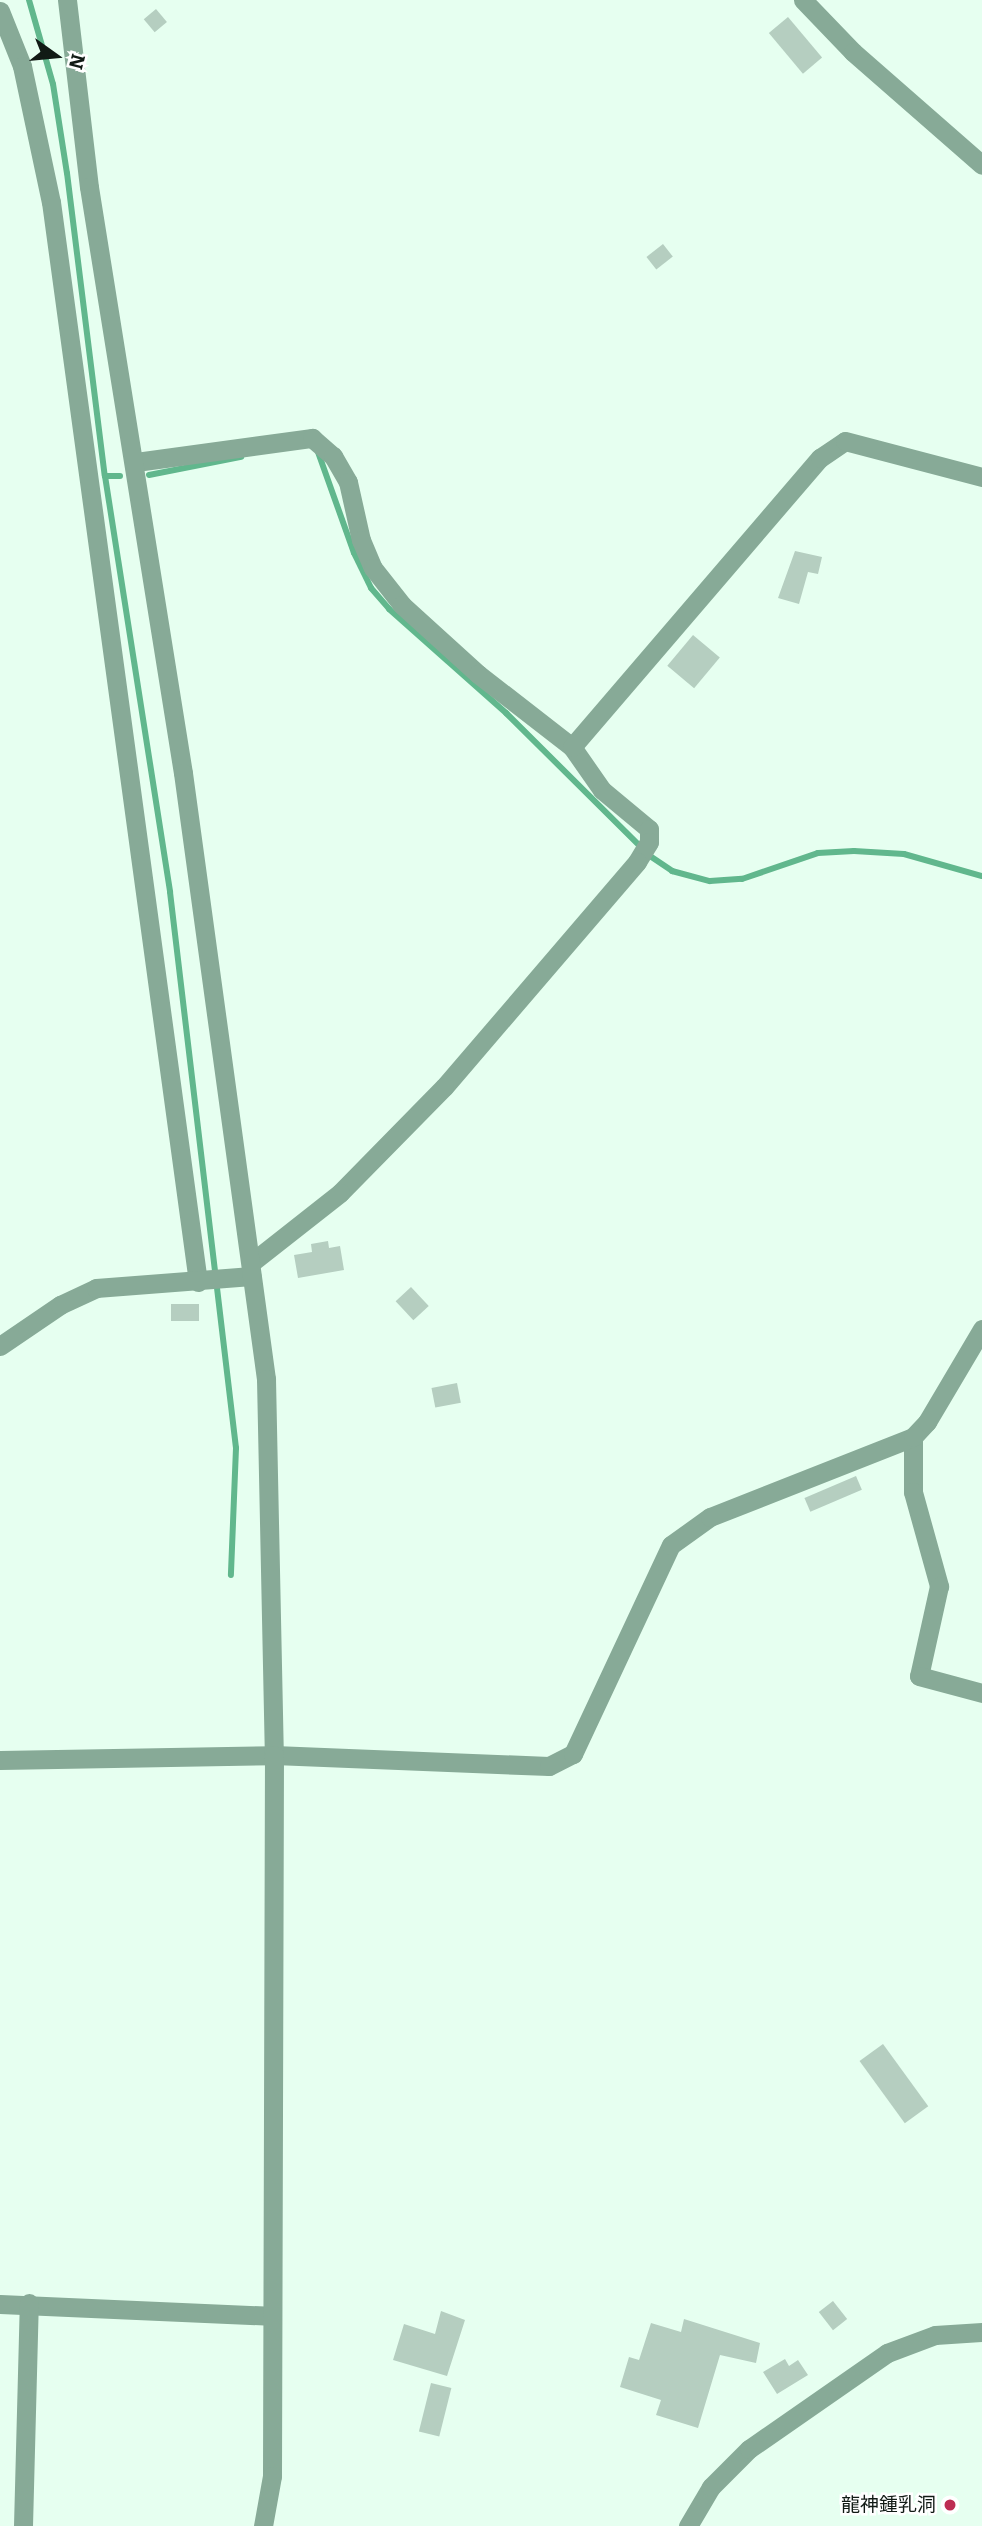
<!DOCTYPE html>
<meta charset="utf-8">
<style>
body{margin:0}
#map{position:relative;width:982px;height:2526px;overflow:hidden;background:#e6fff0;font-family:Bitter,"Noto Sans JP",serif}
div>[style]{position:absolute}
.stream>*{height:6px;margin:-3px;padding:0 3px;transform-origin:3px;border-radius:3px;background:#61b78d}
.building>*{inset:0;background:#b5cec0;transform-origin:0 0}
.minor>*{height:19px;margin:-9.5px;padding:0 9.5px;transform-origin:9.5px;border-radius:9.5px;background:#87aa97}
.tertiary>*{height:19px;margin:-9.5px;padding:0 9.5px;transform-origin:9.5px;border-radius:9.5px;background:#87aa97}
.dots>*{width:19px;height:19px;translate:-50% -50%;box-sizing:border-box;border:4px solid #fff;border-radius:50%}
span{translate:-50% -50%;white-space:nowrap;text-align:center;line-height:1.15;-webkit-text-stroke:5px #fff;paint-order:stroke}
.poi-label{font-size:19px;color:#111a15}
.right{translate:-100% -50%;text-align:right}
.north{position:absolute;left:21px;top:21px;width:70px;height:70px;-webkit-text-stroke:5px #fff;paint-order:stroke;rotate:105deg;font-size:19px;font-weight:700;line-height:28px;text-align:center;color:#111a15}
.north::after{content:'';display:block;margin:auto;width:24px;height:32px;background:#111a15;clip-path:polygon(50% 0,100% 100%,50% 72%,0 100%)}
</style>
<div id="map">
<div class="stream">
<div style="left:29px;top:0;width:87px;rotate:74.1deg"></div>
<div style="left:53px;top:84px;width:90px;rotate:81.1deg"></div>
<div style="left:67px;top:173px;width:305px;rotate:82.9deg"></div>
<div style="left:105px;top:476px;width:421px;rotate:81.1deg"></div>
<div style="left:170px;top:892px;width:560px;rotate:83.23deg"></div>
<div style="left:236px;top:1448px;width:127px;rotate:92.3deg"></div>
<div style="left:318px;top:452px;width:107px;rotate:70.4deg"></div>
<div style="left:354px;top:553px;width:39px;rotate:64deg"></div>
<div style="left:371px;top:588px;width:28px;rotate:49deg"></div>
<div style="left:389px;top:609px;width:157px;rotate:41.6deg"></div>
<div style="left:506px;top:713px;width:203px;rotate:44.8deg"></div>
<div style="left:650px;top:856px;width:27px;rotate:34deg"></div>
<div style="left:672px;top:871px;width:39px;rotate:15deg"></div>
<div style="left:710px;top:881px;width:32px;rotate:-4deg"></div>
<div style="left:742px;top:879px;width:80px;rotate:-18.9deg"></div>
<div style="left:818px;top:853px;width:36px;rotate:-3deg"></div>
<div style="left:854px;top:851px;width:50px;rotate:3.4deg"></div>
<div style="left:904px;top:854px;width:81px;rotate:15.8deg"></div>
<div style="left:149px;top:475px;width:94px;rotate:-11.1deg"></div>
<div style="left:105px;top:476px;width:15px"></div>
</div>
<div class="building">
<div style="left:156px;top:9px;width:17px;height:16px;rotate:50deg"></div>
<div style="left:788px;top:17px;width:53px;height:25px;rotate:50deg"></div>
<div style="left:663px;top:244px;width:16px;height:21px;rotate:52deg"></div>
<div style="clip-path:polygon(795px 551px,822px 557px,818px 574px,808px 572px,799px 604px,778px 598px)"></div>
<div style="left:693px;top:635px;width:35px;height:40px;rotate:40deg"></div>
<div style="clip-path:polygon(328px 1241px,329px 1248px,340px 1246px,344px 1270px,298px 1278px,294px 1255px,312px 1252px,311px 1244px)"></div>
<div style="left:411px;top:1287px;width:26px;height:21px;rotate:47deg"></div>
<div style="left:199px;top:1304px;width:17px;height:28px;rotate:90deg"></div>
<div style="left:457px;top:1383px;width:20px;height:26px;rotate:79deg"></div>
<div style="left:856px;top:1476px;width:15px;height:56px;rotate:67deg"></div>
<div style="left:883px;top:2044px;width:77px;height:29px;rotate:54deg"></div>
<div style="left:833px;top:2301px;width:23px;height:18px;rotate:52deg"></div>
<div style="clip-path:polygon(441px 2311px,465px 2320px,447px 2376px,393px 2360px,404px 2324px,435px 2334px)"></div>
<div style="clip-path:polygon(684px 2319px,760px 2343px,756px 2363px,720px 2355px,698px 2428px,656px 2415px,661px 2400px,620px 2387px,629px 2357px,639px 2360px,651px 2323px,681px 2332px)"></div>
<div style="clip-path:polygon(785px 2359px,789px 2366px,798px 2360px,808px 2375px,777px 2394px,763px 2372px)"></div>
<div style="left:431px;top:2383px;width:21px;height:50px;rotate:14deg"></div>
</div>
<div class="minor">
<div style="left:803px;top:0;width:72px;rotate:46.1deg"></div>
<div style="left:853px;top:52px;width:171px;rotate:41.2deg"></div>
<div style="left:0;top:11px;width:59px;rotate:68.2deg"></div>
<div style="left:22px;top:66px;width:139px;rotate:78deg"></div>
<div style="left:51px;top:202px;width:1090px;rotate:82.25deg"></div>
<div style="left:136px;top:462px;width:178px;rotate:-7.8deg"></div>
<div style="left:312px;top:438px;width:28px;rotate:41deg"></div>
<div style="left:333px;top:456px;width:30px;rotate:60deg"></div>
<div style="left:348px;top:482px;width:59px;rotate:77.4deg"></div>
<div style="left:361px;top:540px;width:30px;rotate:67deg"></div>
<div style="left:373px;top:568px;width:47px;rotate:51.9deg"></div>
<div style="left:402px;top:605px;width:103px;rotate:42.2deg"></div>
<div style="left:478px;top:674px;width:119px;rotate:37.8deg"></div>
<div style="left:572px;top:747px;width:52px;rotate:55.1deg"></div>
<div style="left:602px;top:790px;width:61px;rotate:39.7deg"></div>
<div style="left:649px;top:829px;width:13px;rotate:90deg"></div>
<div style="left:649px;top:842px;width:23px;rotate:121deg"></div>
<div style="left:637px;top:862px;width:296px;rotate:130.6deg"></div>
<div style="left:444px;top:1087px;width:148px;rotate:134.5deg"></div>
<div style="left:340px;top:1193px;width:113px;rotate:141.8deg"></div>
<div style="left:572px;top:747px;width:381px;rotate:-49.4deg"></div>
<div style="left:820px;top:458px;width:30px;rotate:-34deg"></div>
<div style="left:845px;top:441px;width:142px;rotate:14.7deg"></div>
<div style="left:0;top:1346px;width:73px;rotate:-34.3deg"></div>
<div style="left:60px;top:1305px;width:40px;rotate:-25deg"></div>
<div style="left:96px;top:1288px;width:156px;rotate:-4.4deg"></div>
<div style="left:913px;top:1437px;width:55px;rotate:90deg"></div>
<div style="left:913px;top:1492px;width:98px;rotate:74.5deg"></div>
<div style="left:939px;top:1586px;width:92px;rotate:102.5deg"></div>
<div style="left:919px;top:1676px;width:65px;rotate:15.1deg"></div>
<div style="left:0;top:1760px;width:274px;rotate:-1deg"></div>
<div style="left:274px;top:1755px;width:275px;rotate:2.3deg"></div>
<div style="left:549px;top:1766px;width:27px;rotate:-27deg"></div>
<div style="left:573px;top:1754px;width:231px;rotate:-64.9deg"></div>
<div style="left:671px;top:1545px;width:48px;rotate:-35.7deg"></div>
<div style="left:710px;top:1517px;width:218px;rotate:-21.5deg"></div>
<div style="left:913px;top:1437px;width:21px;rotate:-47deg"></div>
<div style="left:927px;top:1422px;width:108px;rotate:-59.4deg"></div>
<div style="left:0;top:2304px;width:270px;rotate:2.5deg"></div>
<div style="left:23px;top:2526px;width:223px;rotate:-88.5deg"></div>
<div style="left:688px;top:2526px;width:45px;rotate:-59.5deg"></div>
<div style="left:711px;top:2487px;width:54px;rotate:-45deg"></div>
<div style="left:749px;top:2449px;width:168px;rotate:-34.8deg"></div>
<div style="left:887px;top:2353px;width:51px;rotate:-20.6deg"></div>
<div style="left:935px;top:2335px;width:47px;rotate:-3.7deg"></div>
</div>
<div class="tertiary">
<div style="left:67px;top:0;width:188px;rotate:83.3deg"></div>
<div style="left:89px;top:187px;width:593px;rotate:80.89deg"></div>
<div style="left:183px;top:773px;width:612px;rotate:82.2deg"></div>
<div style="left:266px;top:1379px;width:376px;rotate:88.8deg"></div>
<div style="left:274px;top:1755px;width:721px;rotate:90.16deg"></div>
<div style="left:272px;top:2476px;width:51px;rotate:100.2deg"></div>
</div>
<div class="dots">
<div style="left:950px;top:2505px;background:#bd2d53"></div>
</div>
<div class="poi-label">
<span class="right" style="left:936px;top:2505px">龍神鍾乳洞</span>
</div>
<div class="north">N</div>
</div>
